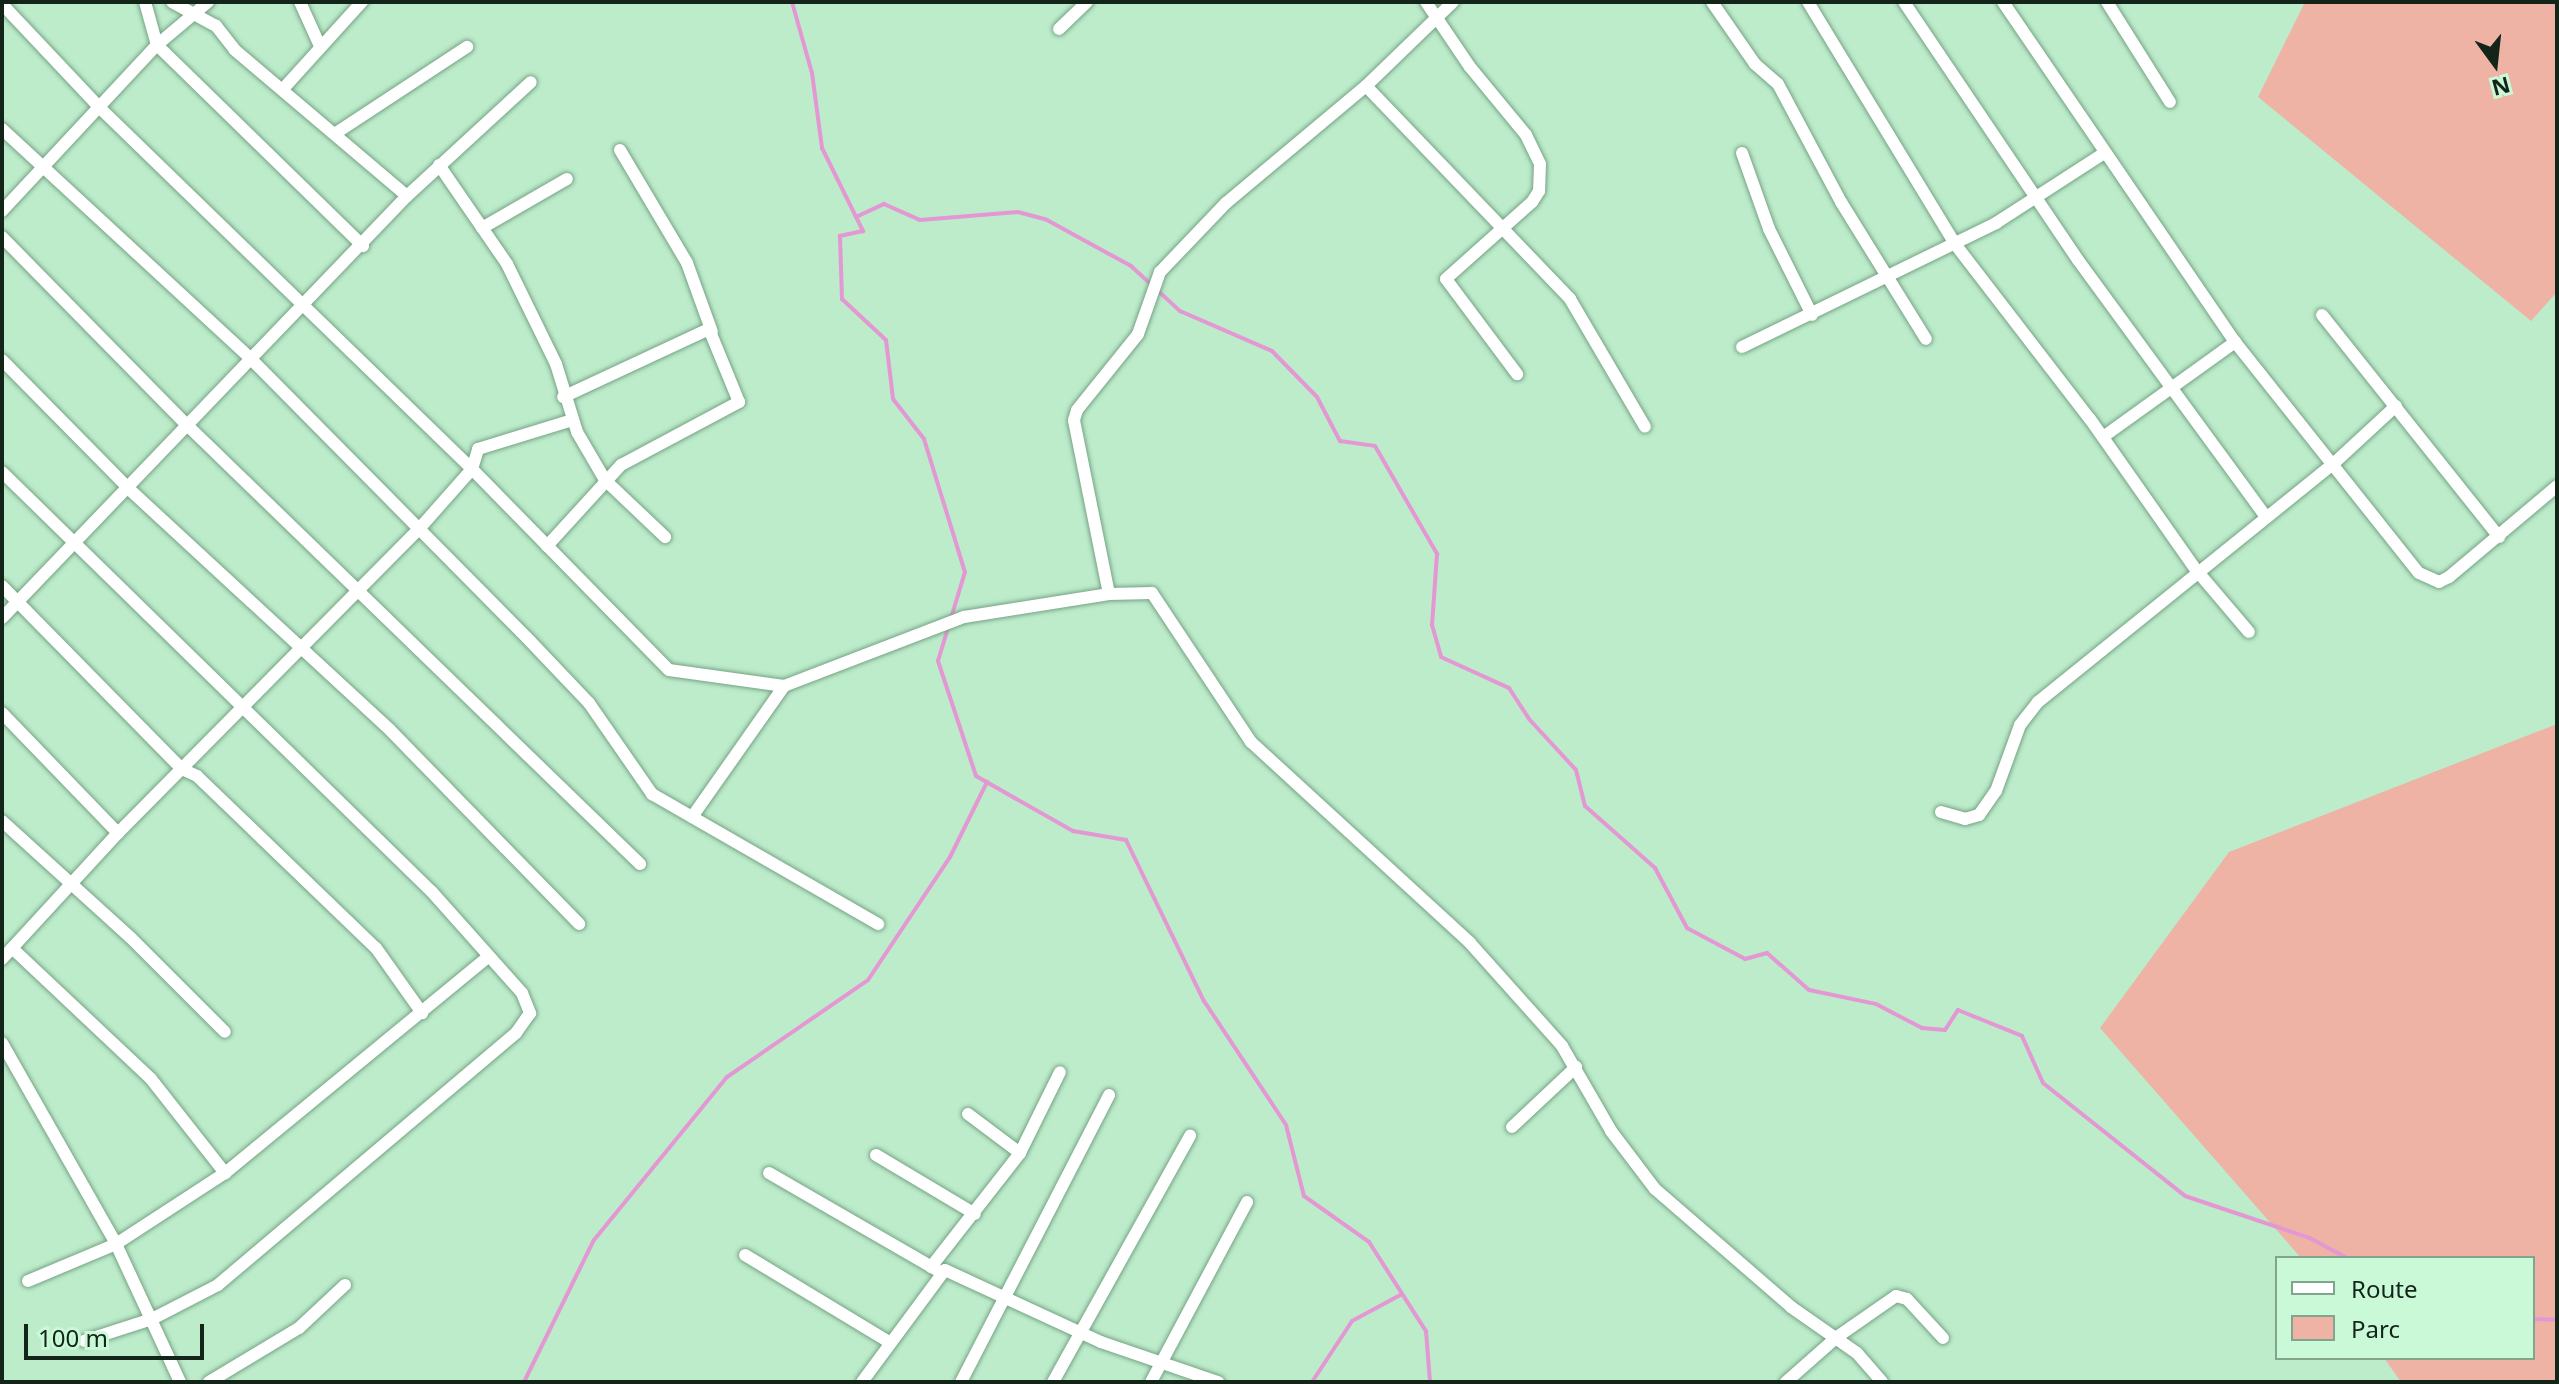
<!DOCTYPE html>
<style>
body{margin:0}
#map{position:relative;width:2559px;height:1384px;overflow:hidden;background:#bdeccb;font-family:"Noto Sans",sans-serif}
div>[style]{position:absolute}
.green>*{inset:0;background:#eeb3a4}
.stream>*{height:4px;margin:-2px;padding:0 2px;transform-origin:2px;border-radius:2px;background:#e397d3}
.roads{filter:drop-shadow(0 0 2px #76a384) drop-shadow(0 0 2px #76a384)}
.street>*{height:12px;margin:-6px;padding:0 6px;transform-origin:6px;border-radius:6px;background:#fff}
span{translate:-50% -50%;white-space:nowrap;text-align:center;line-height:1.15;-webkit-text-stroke:6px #caf9d8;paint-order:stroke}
.frame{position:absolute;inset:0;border:4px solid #132519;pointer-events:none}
.legend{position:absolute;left:2275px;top:1256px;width:260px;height:104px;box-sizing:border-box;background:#caf9d8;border:2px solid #81a48c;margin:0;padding:10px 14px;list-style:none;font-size:24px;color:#132519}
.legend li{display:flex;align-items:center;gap:16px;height:40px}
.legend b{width:40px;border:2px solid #81a48c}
.north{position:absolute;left:2455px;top:24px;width:80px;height:80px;-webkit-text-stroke:6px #caf9d8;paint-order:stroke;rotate:165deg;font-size:22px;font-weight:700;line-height:32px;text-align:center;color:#132519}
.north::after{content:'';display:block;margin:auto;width:28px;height:36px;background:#132519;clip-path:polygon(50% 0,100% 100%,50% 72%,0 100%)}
.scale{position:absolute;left:24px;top:1324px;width:180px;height:36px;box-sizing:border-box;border:4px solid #132519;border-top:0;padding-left:10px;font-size:24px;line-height:28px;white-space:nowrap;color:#132519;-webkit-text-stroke:6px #caf9d8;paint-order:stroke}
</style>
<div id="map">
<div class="green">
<div style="clip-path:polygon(2305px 2px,2557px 2px,2557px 292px,2531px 321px,2258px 97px)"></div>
<div style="clip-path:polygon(2557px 724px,2557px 1382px,2401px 1382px,2384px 1358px,2533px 1358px,2533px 1258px,2301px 1258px,2100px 1028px,2229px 852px)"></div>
</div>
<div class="stream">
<div style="left:792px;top:2px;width:74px;rotate:74.3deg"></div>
<div style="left:812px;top:73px;width:76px;rotate:82.4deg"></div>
<div style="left:822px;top:148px;width:93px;rotate:63.7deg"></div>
<div style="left:863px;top:231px;width:24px;rotate:168deg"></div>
<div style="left:840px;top:236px;width:63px;rotate:88.2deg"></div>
<div style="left:842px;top:299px;width:60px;rotate:43deg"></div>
<div style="left:886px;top:340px;width:59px;rotate:83.2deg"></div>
<div style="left:893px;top:399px;width:51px;rotate:52.2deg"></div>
<div style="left:924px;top:439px;width:139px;rotate:72.9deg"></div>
<div style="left:965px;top:572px;width:93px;rotate:106.9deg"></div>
<div style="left:938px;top:661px;width:121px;rotate:71.7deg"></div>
<div style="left:976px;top:776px;width:112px;rotate:29.6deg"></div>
<div style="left:1073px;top:831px;width:54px;rotate:9.6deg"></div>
<div style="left:1126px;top:840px;width:179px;rotate:64.2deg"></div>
<div style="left:1204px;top:1001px;width:149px;rotate:56.5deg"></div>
<div style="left:1286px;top:1125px;width:73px;rotate:75.8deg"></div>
<div style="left:1304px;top:1196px;width:80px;rotate:35.3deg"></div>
<div style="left:1369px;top:1242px;width:106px;rotate:57.4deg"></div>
<div style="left:1426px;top:1331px;width:51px;rotate:85.5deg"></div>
<div style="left:856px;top:217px;width:31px;rotate:-25deg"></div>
<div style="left:884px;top:204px;width:39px;rotate:24deg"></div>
<div style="left:920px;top:220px;width:98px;rotate:-4.7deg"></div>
<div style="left:1018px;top:212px;width:30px;rotate:15deg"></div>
<div style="left:1047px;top:220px;width:96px;rotate:28.7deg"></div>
<div style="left:1131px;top:266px;width:67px;rotate:42.6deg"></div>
<div style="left:1180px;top:311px;width:100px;rotate:23.5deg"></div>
<div style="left:1272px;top:351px;width:64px;rotate:45.6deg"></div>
<div style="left:1317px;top:397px;width:50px;rotate:62.4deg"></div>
<div style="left:1340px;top:441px;width:35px;rotate:8deg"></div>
<div style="left:1375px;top:446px;width:125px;rotate:60.1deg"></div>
<div style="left:1437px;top:554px;width:71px;rotate:94deg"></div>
<div style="left:1432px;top:625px;width:33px;rotate:74deg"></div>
<div style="left:1441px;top:657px;width:75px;rotate:24.5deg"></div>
<div style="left:1509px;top:688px;width:37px;rotate:57deg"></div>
<div style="left:1529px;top:719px;width:69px;rotate:47.3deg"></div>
<div style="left:1576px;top:770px;width:37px;rotate:76deg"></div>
<div style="left:1585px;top:806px;width:94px;rotate:41.5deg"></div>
<div style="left:1655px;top:868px;width:68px;rotate:61.9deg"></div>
<div style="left:1687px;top:928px;width:66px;rotate:28.1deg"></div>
<div style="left:1745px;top:959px;width:23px;rotate:-15deg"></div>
<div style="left:1767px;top:953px;width:56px;rotate:41.4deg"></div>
<div style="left:1809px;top:990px;width:68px;rotate:11.8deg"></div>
<div style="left:1876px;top:1004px;width:52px;rotate:27.6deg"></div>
<div style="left:1922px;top:1028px;width:23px;rotate:5deg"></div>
<div style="left:1945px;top:1030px;width:24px;rotate:-57deg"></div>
<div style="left:1958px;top:1010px;width:69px;rotate:22.1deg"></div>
<div style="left:2022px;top:1036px;width:51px;rotate:65.9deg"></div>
<div style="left:2043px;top:1083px;width:181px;rotate:38.5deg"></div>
<div style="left:2185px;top:1196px;width:132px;rotate:18.6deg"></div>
<div style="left:2310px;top:1238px;width:42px;rotate:28.4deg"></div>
<div style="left:2533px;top:1319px;width:24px;rotate:2deg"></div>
<div style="left:524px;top:1382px;width:158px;rotate:-63.8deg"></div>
<div style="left:594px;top:1240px;width:210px;rotate:-50.8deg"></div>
<div style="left:727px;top:1077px;width:171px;rotate:-34.5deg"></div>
<div style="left:868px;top:980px;width:148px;rotate:-56.3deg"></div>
<div style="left:950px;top:857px;width:84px;rotate:-63.7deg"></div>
<div style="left:1312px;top:1382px;width:73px;rotate:-56.7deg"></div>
<div style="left:1352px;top:1321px;width:57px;rotate:-28.4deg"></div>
</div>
<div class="roads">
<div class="street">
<div style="left:208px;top:2px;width:67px;rotate:139.9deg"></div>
<div style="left:157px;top:45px;width:288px;rotate:44.3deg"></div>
<div style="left:300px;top:2px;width:48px;rotate:65.6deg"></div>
<div style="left:1426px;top:2px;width:78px;rotate:55.9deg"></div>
<div style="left:1470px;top:67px;width:88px;rotate:50.5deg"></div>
<div style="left:1526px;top:135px;width:32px;rotate:64deg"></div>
<div style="left:1540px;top:164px;width:27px;rotate:92deg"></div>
<div style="left:1539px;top:191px;width:13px;rotate:122deg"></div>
<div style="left:1532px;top:202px;width:115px;rotate:138.2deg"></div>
<div style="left:1446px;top:279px;width:119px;rotate:53.2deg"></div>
<div style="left:1712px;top:2px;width:75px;rotate:55.3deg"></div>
<div style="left:1755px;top:64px;width:30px;rotate:41deg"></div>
<div style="left:1778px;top:84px;width:134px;rotate:61.9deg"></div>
<div style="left:1841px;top:202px;width:161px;rotate:58.2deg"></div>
<div style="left:1808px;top:2px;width:283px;rotate:58.7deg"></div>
<div style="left:1955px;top:244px;width:221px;rotate:52.4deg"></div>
<div style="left:2090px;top:419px;width:186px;rotate:54.9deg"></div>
<div style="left:2197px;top:571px;width:80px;rotate:49.6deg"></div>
<div style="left:1904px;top:2px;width:311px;rotate:56deg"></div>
<div style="left:2078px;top:260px;width:318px;rotate:53.8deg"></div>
<div style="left:2003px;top:2px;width:412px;rotate:55.7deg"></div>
<div style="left:2235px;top:342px;width:295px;rotate:51.5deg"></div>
<div style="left:2419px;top:573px;width:22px;rotate:24deg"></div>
<div style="left:2439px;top:582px;width:11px;rotate:-27deg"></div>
<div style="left:2449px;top:577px;width:141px;rotate:-40.1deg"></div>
<div style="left:2107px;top:2px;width:118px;rotate:57.8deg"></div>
<div style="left:2px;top:4px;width:144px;rotate:46.7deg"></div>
<div style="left:101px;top:109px;width:517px;rotate:44.14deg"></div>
<div style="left:472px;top:469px;width:281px;rotate:45.6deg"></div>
<div style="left:669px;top:670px;width:116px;rotate:7.9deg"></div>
<div style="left:784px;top:686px;width:193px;rotate:-21deg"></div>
<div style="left:964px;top:617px;width:147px;rotate:-9deg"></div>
<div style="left:1109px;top:594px;width:43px;rotate:-1.3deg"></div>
<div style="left:1152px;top:593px;width:179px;rotate:56.4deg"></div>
<div style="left:1251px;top:742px;width:297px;rotate:42.5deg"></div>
<div style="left:1470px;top:943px;width:138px;rotate:48.2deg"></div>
<div style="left:1562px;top:1046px;width:98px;rotate:60deg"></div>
<div style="left:1611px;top:1131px;width:73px;rotate:52.8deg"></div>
<div style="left:1655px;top:1189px;width:180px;rotate:40.9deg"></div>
<div style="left:1791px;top:1307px;width:80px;rotate:34.9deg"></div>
<div style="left:1857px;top:1353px;width:38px;rotate:49deg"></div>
<div style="left:1059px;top:29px;width:39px;rotate:-44deg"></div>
<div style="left:1366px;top:86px;width:295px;rotate:46.2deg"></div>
<div style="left:1570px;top:299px;width:148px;rotate:59.6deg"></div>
<div style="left:283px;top:89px;width:118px;rotate:-47.8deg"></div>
<div style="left:2px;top:129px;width:340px;rotate:42.7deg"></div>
<div style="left:252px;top:360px;width:395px;rotate:45.3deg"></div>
<div style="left:530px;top:641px;width:86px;rotate:46.4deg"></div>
<div style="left:589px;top:703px;width:111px;rotate:55.3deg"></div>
<div style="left:652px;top:794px;width:261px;rotate:29.9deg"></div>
<div style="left:336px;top:133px;width:157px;rotate:-33.3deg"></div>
<div style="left:620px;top:150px;width:131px;rotate:59.3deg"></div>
<div style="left:687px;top:263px;width:73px;rotate:70.1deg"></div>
<div style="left:1742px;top:153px;width:81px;rotate:70.4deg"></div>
<div style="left:1769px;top:229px;width:96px;rotate:63.4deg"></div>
<div style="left:439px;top:165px;width:120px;rotate:55.5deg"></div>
<div style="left:507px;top:264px;width:111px;rotate:63.9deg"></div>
<div style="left:556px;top:364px;width:71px;rotate:72.8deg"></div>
<div style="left:577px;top:432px;width:56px;rotate:59.7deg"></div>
<div style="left:605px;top:480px;width:83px;rotate:43.5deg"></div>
<div style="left:407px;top:196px;width:168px;rotate:-42.6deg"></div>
<div style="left:2px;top:211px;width:227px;rotate:-47deg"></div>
<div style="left:157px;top:45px;width:45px;rotate:-105.6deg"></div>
<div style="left:482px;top:228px;width:98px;rotate:-30deg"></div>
<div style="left:2px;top:237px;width:264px;rotate:45.5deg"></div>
<div style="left:187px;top:425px;width:631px;rotate:44.1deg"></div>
<div style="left:2322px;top:315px;width:284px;rotate:51.4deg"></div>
<div style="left:1742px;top:347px;width:283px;rotate:-26deg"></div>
<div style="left:1996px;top:223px;width:129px;rotate:-32.9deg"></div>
<div style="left:2px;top:360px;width:181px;rotate:45.4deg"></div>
<div style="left:129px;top:489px;width:355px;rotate:42.7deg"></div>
<div style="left:390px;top:730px;width:271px;rotate:45.7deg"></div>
<div style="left:2103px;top:437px;width:163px;rotate:-35.7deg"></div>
<div style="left:2px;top:472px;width:601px;rotate:44.33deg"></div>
<div style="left:432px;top:892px;width:135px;rotate:48.3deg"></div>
<div style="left:522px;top:993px;width:22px;rotate:68deg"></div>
<div style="left:530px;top:1013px;width:24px;rotate:125deg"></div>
<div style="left:516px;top:1033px;width:390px;rotate:139.8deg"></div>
<div style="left:218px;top:1285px;width:74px;rotate:152.7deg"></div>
<div style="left:152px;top:1319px;width:71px;rotate:162.1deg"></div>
<div style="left:547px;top:546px;width:110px;rotate:-47.6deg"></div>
<div style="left:621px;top:465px;width:134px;rotate:-28.1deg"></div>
<div style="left:739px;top:402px;width:79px;rotate:-112.3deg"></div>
<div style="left:709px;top:329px;width:161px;rotate:155deg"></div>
<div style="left:2px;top:586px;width:257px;rotate:45.5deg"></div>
<div style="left:182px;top:769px;width:17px;rotate:25deg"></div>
<div style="left:197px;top:776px;width:248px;rotate:43.9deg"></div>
<div style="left:376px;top:948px;width:80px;rotate:54.7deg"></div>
<div style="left:1109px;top:594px;width:177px;rotate:-101.4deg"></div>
<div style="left:1074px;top:420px;width:10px;rotate:-73deg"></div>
<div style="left:1077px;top:410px;width:97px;rotate:-51.2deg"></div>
<div style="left:1138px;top:334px;width:66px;rotate:-70.5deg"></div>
<div style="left:1160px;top:272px;width:95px;rotate:-46.3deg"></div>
<div style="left:1226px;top:203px;width:182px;rotate:-39.9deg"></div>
<div style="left:1366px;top:86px;width:121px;rotate:-44deg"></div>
<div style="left:2px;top:618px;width:585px;rotate:-46.18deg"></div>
<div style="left:407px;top:196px;width:226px;rotate:-139.7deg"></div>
<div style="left:235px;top:50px;width:31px;rotate:-128deg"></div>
<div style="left:216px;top:26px;width:50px;rotate:-151.4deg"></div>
<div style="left:2px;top:713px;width:167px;rotate:46deg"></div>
<div style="left:1941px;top:812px;width:25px;rotate:16deg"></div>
<div style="left:1965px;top:819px;width:15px;rotate:-16deg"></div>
<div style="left:1979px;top:815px;width:29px;rotate:-55deg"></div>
<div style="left:1996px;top:791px;width:70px;rotate:-70deg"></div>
<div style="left:2020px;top:725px;width:29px;rotate:-52deg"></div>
<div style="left:2038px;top:702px;width:378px;rotate:-38.9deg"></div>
<div style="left:2332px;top:465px;width:87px;rotate:-42.7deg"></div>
<div style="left:692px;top:817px;width:160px;rotate:-54.9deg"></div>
<div style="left:2px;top:821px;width:173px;rotate:42.2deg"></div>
<div style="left:130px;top:937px;width:134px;rotate:45deg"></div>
<div style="left:12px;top:948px;width:191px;rotate:43.3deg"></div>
<div style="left:151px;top:1079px;width:120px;rotate:51.8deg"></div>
<div style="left:2px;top:959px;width:171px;rotate:-47.4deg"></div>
<div style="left:118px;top:833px;width:428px;rotate:-45.3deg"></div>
<div style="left:419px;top:529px;width:80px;rotate:-48.5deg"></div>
<div style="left:472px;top:469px;width:21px;rotate:-73deg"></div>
<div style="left:478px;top:449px;width:98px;rotate:-17.1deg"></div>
<div style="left:2px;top:1043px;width:231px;rotate:60.4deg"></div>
<div style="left:116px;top:1244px;width:152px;rotate:65.1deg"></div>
<div style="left:968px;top:1114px;width:65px;rotate:36.9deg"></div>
<div style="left:1512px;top:1127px;width:88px;rotate:-43.2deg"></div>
<div style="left:876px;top:1155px;width:115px;rotate:30.8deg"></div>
<div style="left:769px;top:1173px;width:194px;rotate:30deg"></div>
<div style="left:745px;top:1255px;width:170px;rotate:31.1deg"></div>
<div style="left:931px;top:1267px;width:145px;rotate:-52deg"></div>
<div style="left:1020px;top:1153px;width:90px;rotate:-63.7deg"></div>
<div style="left:28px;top:1281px;width:95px;rotate:-22.8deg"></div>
<div style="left:116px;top:1244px;width:130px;rotate:-33.1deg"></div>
<div style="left:225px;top:1173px;width:340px;rotate:-39.4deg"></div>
<div style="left:209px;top:1382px;width:105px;rotate:-31deg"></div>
<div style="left:299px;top:1328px;width:63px;rotate:-43.1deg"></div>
<div style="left:862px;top:1382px;width:139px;rotate:-53.5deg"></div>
<div style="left:945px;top:1270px;width:172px;rotate:24.8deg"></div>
<div style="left:1101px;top:1342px;width:124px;rotate:18.9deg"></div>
<div style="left:961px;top:1382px;width:323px;rotate:-62.7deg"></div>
<div style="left:1053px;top:1382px;width:282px;rotate:-60.9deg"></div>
<div style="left:1151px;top:1382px;width:204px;rotate:-61.9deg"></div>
<div style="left:1786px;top:1382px;width:68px;rotate:-41.4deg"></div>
<div style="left:1837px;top:1337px;width:72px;rotate:-34.8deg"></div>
<div style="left:1896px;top:1296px;width:11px;rotate:15deg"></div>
<div style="left:1907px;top:1299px;width:53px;rotate:47.3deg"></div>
</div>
</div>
<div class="frame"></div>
<ul class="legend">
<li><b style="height:10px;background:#fff"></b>Route</li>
<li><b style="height:22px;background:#eeb3a4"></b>Parc</li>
</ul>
<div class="north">N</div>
<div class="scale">100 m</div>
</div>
